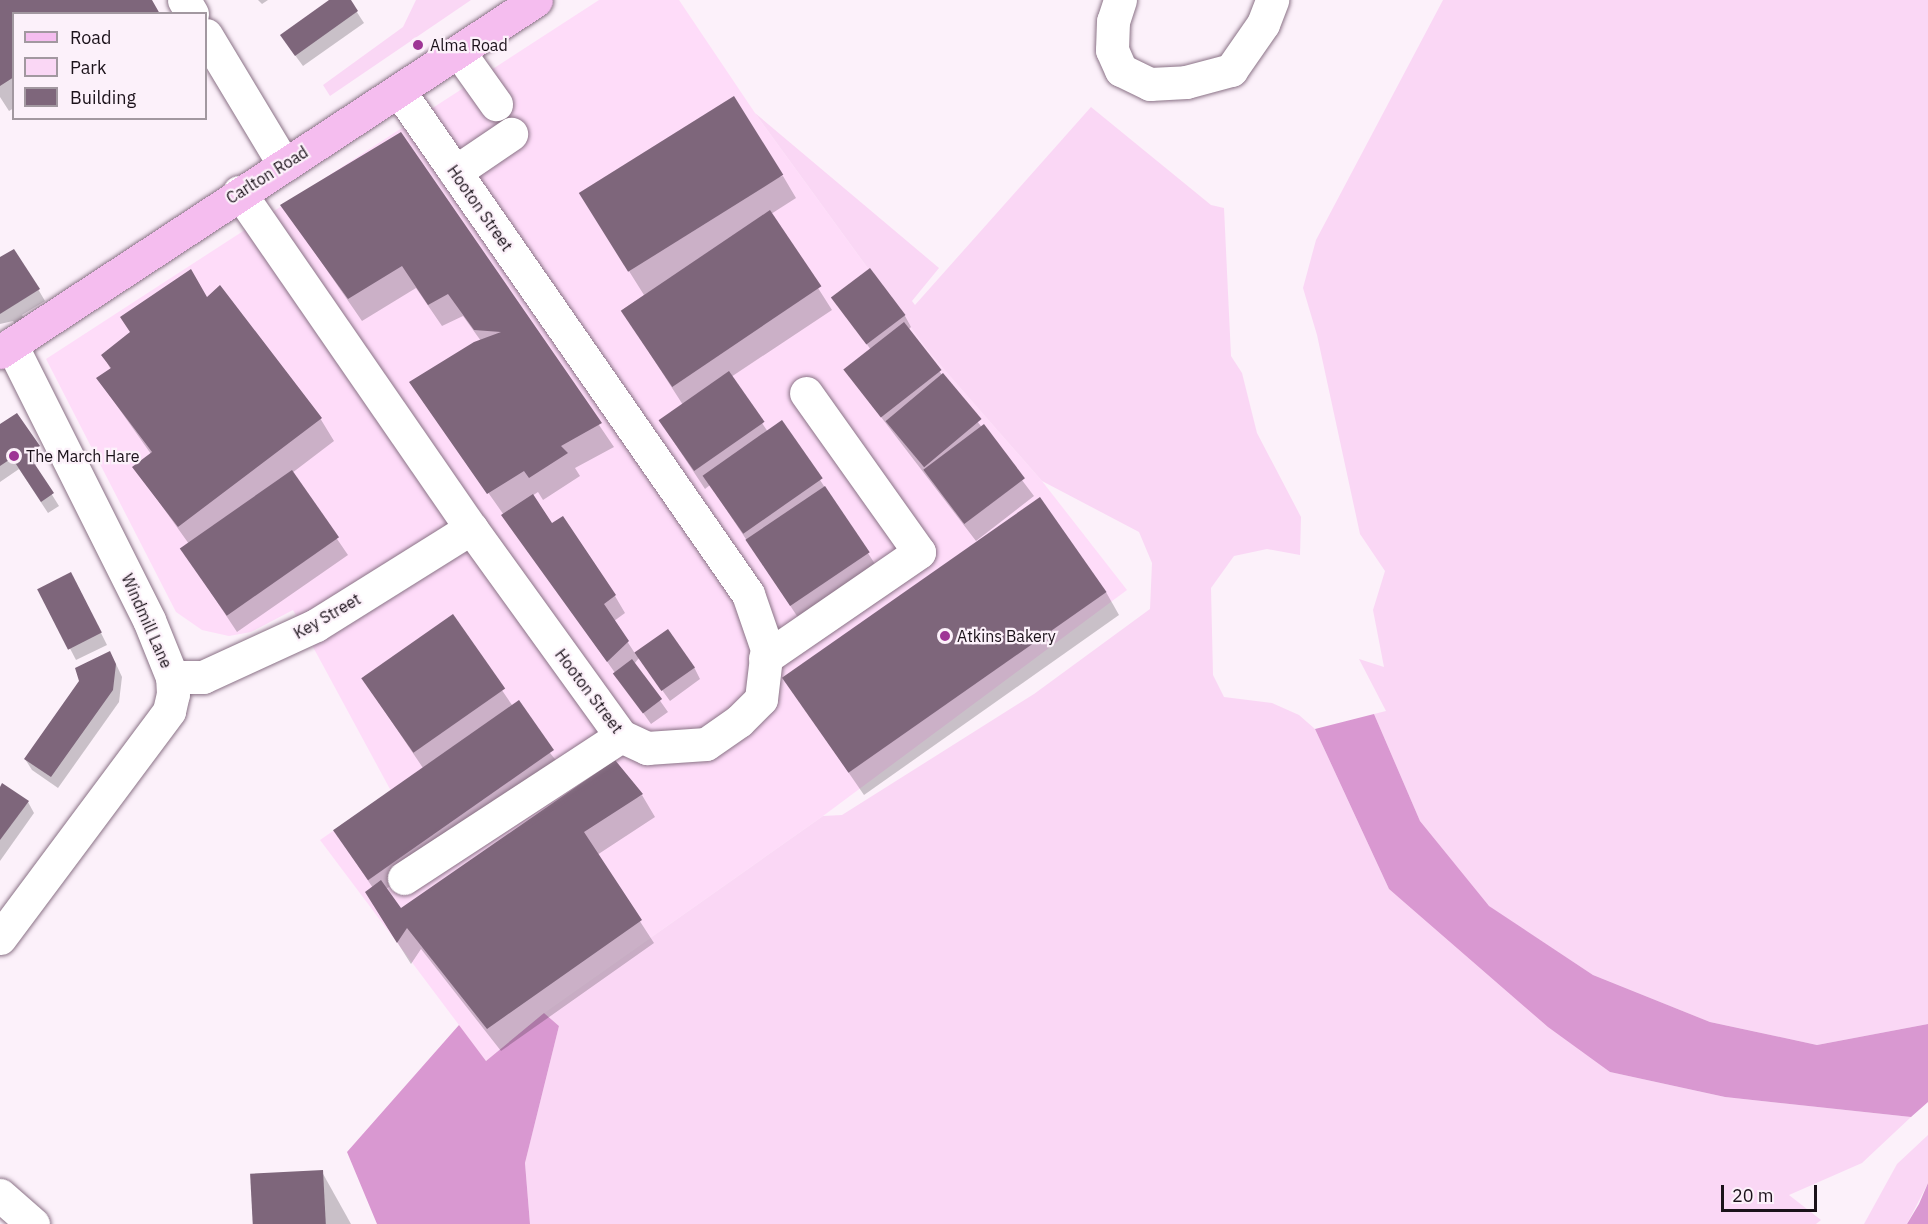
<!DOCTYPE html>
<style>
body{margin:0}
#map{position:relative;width:1928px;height:1224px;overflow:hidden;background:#fcf1fa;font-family:"IBM Plex Sans",sans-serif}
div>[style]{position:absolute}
.built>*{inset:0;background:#fedcf9}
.green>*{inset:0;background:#fad7f5}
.forest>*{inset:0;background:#d998d1}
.shadow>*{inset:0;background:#0003}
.building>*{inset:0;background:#7e667b;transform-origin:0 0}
.roads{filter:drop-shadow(0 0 2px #8a7286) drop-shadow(0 0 2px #8a7286)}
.minor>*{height:33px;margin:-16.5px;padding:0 16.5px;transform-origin:16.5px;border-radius:16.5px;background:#fff}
.major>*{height:33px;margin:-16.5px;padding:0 16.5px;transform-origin:16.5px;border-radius:16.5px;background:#f5bdef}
.dots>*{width:16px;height:16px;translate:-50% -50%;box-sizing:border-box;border:3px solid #fcf1fa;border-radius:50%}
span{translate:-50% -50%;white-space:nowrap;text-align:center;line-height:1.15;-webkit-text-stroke:4.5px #fcf1fa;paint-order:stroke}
.poi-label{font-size:16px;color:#1b121a}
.left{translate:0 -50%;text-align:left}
.street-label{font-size:16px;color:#1b121a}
.legend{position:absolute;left:12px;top:12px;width:195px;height:108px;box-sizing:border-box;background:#fcf1fa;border:2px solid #a298a0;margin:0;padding:8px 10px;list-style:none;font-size:18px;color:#1b121a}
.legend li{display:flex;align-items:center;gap:12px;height:30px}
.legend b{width:30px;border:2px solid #a298a0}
.scale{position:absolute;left:1721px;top:1185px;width:96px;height:27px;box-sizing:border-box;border:3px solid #1b121a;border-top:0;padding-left:8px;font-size:18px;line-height:21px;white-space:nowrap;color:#1b121a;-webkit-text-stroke:4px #fcf1fa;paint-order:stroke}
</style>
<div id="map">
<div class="built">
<div style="clip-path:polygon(599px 0,679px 0,755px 113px,928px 351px,1042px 481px,1127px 590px,823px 816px,544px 1013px,486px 1061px,320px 840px,391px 791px,293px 610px,251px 632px,229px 636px,202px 630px,176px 612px,46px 359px)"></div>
</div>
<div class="green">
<div style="clip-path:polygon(416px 0,471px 0,330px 96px,323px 85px,403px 27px)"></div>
<div style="clip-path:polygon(1443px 0,1928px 0,1928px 1024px,1817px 1045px,1710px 1022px,1593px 975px,1488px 906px,1420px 821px,1374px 714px,1386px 711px,1359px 659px,1384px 667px,1373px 610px,1385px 571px,1360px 534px,1317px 335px,1303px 288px,1316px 240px)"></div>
<div style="clip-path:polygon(1091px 107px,1211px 205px,1224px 208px,1231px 356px,1242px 373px,1257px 433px,1301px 517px,1300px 555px,1267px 549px,1234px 556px,1211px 588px,1213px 675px,1224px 697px,1272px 703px,1299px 715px,1315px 729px,1389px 889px,1610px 1072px,1725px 1097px,1911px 1117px,1862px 1163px,1789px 1195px,1821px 1220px,1816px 1224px,530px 1224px,525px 1163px,559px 1026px,544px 1013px,823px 816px,842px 815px,1034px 694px,1150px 609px,1152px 563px,1139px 532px,1042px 481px,928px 351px,755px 113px,939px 268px,912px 301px,915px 305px)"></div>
<div style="clip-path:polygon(1928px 1135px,1928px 1183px,1907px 1224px,1864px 1224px,1897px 1164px)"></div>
</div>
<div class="forest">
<div style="clip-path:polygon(1374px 714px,1420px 821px,1489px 906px,1593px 975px,1710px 1022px,1817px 1045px,1928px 1024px,1928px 1102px,1911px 1117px,1725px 1097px,1610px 1072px,1548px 1027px,1389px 889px,1315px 729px)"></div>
<div style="clip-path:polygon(544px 1013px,559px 1026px,525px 1163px,530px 1224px,377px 1224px,347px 1152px,459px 1025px,486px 1061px)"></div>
<div style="clip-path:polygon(1928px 1183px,1928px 1224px,1907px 1224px,1919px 1204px)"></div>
</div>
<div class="shadow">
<div style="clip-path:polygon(0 0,150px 0,14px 14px,14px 108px,9px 111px,0 97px)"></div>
<div style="clip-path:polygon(258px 0,268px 0,262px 4px)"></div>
<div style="clip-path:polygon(332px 0,349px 0,364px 23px,303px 66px,289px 47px)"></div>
<div style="clip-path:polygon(401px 134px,614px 447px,575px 468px,580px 476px,543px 500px,538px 492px,532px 496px,551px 525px,563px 518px,615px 596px,625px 613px,614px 621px,636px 655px,694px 667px,700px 679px,670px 701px,639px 658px,634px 664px,668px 712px,651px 724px,411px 383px,481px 341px,463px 316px,442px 326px,416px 288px,362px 321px,282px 205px)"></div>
<div style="clip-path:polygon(783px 176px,796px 198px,771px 214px,832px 310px,731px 377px,768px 432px,782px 422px,879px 570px,801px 622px,710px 485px,705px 489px,660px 421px,683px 405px,622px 310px,644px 295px,595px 217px)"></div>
<div style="clip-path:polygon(0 259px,38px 289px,45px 301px,22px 315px,26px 321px,17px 327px,13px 321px,0 324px)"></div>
<div style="clip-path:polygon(870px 270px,905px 316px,911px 327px,908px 330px,1034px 496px,976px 541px,845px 370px,871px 350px,833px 297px)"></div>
<div style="clip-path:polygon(207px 299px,320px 418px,334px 441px,292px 473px,348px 555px,237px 632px,182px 549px,189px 544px,134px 467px,151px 454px,98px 379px,111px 370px,103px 355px)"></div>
<div style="clip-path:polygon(0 426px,38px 447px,45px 458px,34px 466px,59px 506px,48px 513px,19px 469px,0 482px)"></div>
<div style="clip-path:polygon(77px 585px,107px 645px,76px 660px,39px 589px)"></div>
<div style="clip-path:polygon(1106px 592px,1119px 615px,864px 795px,785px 680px)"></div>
<div style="clip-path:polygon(452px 617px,512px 705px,562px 768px,386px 889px,400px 910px,642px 795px,655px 817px,597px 855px,654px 943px,501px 1051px,421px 949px,411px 964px,380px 915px,373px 888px,334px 830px,423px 768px,363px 679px)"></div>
<div style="clip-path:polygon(116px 664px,122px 677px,119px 702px,58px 788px,32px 770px,25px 759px)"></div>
<div style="clip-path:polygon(0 789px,28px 802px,34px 813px,0 861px)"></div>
<div style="clip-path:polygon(322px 1172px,351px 1224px,255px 1224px)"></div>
</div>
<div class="building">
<div style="clip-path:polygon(0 0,152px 0,160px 14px,14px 14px,14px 77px,0 86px)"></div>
<div style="clip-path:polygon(329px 0,351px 0,358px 11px,295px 56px,280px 35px)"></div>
<div style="left:734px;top:96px;width:93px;height:183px;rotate:58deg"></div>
<div style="clip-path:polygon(401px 132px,602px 423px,561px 446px,568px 453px,529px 478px,524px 471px,487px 494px,409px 382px,474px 342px,501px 332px,474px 330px,448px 294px,428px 305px,402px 266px,348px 299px,280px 205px)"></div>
<div style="left:770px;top:210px;width:92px;height:180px;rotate:56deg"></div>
<div style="clip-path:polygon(14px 249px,40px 289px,0 314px,0 257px)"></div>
<div style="left:870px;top:268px;width:59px;height:49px;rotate:53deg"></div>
<div style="clip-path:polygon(191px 269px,207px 297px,220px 285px,322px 418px,178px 527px,132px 467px,152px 452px,96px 378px,111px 368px,101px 355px,130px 332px,120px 317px)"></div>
<div style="left:904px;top:322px;width:61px;height:77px;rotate:52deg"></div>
<div style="left:729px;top:371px;width:62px;height:86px;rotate:55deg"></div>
<div style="left:943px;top:373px;width:60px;height:75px;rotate:50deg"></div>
<div style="clip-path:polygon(17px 413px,40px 446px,28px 454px,54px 493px,41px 502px,12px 458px,0 466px,0 424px)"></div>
<div style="left:782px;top:420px;width:71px;height:97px;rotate:55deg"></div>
<div style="left:984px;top:424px;width:68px;height:76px;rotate:53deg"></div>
<div style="left:292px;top:470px;width:82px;height:137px;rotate:55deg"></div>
<div style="left:825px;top:486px;width:80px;height:96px;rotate:56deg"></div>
<div style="clip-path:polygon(533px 494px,552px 523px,563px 516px,616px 595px,604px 604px,629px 641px,607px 662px,501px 515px)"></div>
<div style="left:1040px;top:497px;width:116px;height:315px;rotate:55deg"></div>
<div style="left:71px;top:572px;width:68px;height:38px;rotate:63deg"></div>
<div style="left:453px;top:614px;width:91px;height:112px;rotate:55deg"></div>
<div style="left:668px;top:629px;width:47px;height:41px;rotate:55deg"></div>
<div style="clip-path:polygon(110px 651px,116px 664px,113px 690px,51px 777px,24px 759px,79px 681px,75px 668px)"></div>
<div style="left:632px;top:659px;width:50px;height:24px;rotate:53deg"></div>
<div style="left:519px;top:700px;width:61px;height:227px;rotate:55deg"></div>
<div style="clip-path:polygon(615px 760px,643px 794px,584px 832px,642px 920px,487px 1029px,407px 928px,397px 943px,365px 892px,381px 880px,401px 908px)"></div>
<div style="clip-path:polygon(2px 783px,29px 801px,0 840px,0 787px)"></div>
<div style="left:323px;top:1170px;width:54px;height:73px;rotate:87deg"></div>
</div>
<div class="roads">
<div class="minor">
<div style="left:184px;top:0;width:16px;rotate:60deg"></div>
<div style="left:1120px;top:0;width:22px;rotate:108deg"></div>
<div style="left:1113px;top:21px;width:29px;rotate:92deg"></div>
<div style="left:1112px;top:50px;width:22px;rotate:66deg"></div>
<div style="left:1121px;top:70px;width:32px;rotate:26deg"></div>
<div style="left:1150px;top:84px;width:36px;rotate:-3deg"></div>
<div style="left:1186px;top:82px;width:47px;rotate:-14.9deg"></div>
<div style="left:1231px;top:70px;width:56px;rotate:-55.2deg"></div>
<div style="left:1263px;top:24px;width:26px;rotate:-69deg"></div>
<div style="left:206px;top:35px;width:152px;rotate:59deg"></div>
<div style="left:459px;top:52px;width:64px;rotate:54.6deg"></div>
<div style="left:455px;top:172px;width:68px;rotate:-34.2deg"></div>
<div style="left:239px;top:192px;width:408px;rotate:55.4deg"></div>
<div style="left:471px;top:528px;width:256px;rotate:54.2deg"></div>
<div style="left:621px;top:736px;width:29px;rotate:25deg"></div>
<div style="left:647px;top:748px;width:59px;rotate:-3.9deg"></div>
<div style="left:706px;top:744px;width:40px;rotate:-34.9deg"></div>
<div style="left:739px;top:721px;width:31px;rotate:-45deg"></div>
<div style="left:761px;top:699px;width:50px;rotate:-83.2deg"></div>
<div style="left:767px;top:649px;width:58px;rotate:-109.1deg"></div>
<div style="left:748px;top:594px;width:612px;rotate:-124.75deg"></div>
<div style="left:765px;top:658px;width:187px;rotate:-34.5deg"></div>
<div style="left:919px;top:552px;width:195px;rotate:-125.4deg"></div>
<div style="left:172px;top:677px;width:31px"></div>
<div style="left:203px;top:677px;width:124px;rotate:-24.7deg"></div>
<div style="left:316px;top:625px;width:183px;rotate:-32deg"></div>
<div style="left:404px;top:878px;width:259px;rotate:-33.2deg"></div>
<div style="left:0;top:938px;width:283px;rotate:-53.3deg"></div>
<div style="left:169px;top:711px;width:17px;rotate:-77deg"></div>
<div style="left:173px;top:694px;width:17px;rotate:-93deg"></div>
<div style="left:172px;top:677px;width:61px;rotate:-112deg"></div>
<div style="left:149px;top:620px;width:308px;rotate:-116.6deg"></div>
<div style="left:0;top:1195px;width:44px;rotate:41.3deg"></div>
</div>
<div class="major">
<div style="left:0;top:352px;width:641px;rotate:-33.29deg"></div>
</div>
</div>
<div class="dots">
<div style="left:418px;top:45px;background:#9e3495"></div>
<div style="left:14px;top:456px;background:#9e3495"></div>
<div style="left:945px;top:636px;background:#9e3495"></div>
</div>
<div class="poi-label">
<span class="left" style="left:430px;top:45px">Alma Road</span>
<span class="left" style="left:26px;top:456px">The March Hare</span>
<span class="left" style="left:957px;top:636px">Atkins Bakery</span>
</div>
<div class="street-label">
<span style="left:267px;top:175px;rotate:-32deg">Carlton Road</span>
<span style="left:480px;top:208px;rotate:55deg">Hooton Street</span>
<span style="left:327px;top:616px;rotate:-30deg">Key Street</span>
<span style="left:147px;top:621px;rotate:66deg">Windmill Lane</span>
<span style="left:589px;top:691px;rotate:53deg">Hooton Street</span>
</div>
<ul class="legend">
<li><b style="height:8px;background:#f5bdef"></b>Road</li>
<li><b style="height:16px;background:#fad7f5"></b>Park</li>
<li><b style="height:16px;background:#7e667b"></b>Building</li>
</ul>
<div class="scale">20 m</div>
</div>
